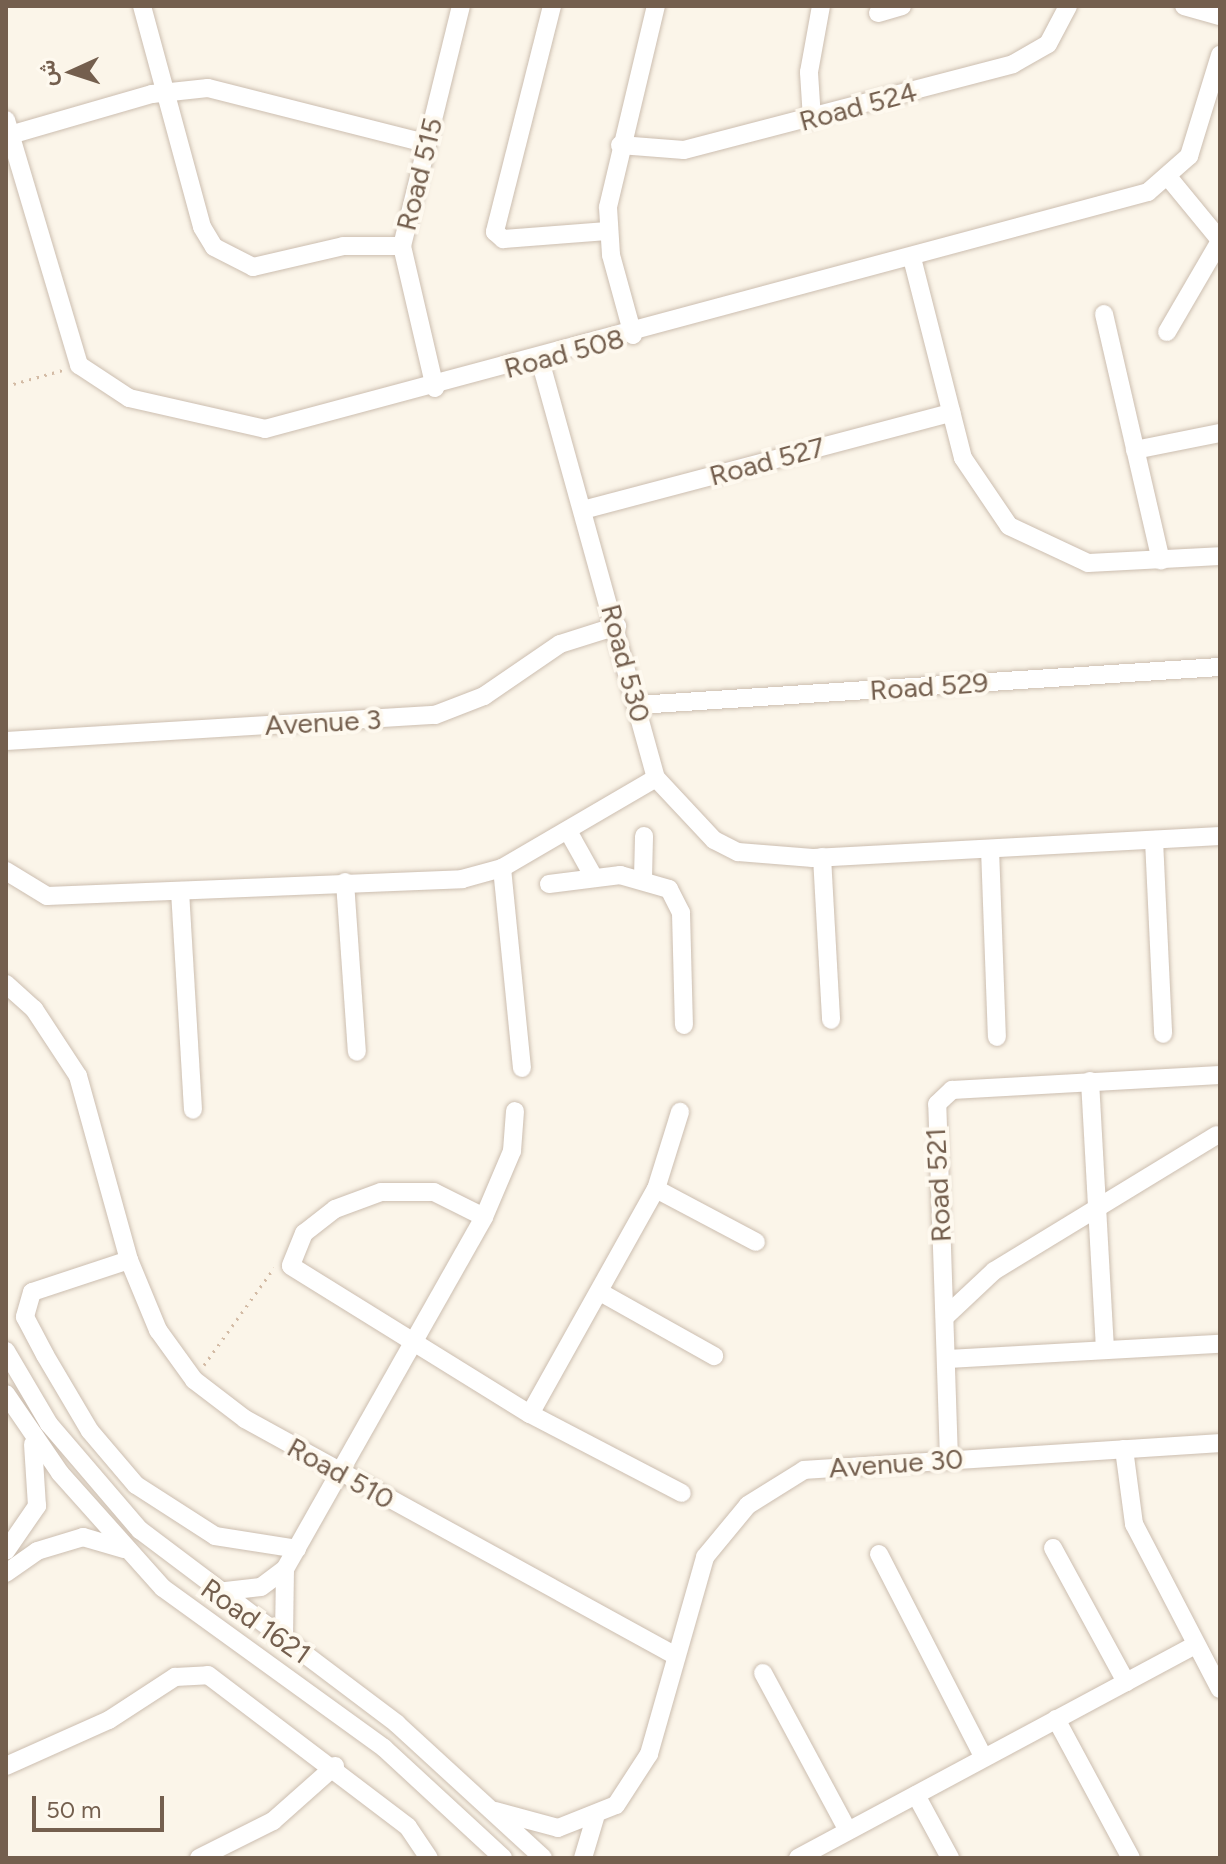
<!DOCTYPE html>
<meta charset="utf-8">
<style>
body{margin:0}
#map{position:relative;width:1226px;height:1864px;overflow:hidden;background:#fbf5e9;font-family:Figtree,Vazirmatn,sans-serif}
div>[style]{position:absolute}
.path>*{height:3px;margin-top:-1.5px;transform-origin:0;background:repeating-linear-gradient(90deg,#d3bba5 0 2px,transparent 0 8px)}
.roads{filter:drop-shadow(0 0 2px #ccbeb0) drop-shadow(0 0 2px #ccbeb0)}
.minor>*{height:18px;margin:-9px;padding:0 9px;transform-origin:9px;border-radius:9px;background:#fff}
span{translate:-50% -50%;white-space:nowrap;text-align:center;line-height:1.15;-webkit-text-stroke:8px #fef9ef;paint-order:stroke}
.street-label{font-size:28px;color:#745f4e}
.frame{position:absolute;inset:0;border:8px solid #745f4e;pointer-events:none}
.north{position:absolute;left:32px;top:32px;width:80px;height:80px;-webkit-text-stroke:6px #fef9ef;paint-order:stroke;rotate:267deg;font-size:22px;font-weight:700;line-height:32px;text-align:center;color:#745f4e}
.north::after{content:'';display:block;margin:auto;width:28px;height:36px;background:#745f4e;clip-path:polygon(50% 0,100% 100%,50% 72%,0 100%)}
.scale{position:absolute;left:32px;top:1796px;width:132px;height:36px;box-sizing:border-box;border:4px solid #745f4e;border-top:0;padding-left:10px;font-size:24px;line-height:28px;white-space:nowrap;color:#745f4e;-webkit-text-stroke:6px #fef9ef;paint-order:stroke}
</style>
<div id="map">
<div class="path">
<div style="left:6px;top:386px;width:59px;rotate:-15.7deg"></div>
<div style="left:204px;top:1365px;width:120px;rotate:-54.2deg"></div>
</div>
<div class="roads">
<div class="minor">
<div style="left:142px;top:6px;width:229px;rotate:74.8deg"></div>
<div style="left:202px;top:227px;width:23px;rotate:59deg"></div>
<div style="left:214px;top:247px;width:44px;rotate:27.1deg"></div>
<div style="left:253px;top:267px;width:92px;rotate:-13.1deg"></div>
<div style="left:343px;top:246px;width:59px"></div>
<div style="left:552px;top:6px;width:233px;rotate:104.2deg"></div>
<div style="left:495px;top:232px;width:11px;rotate:41deg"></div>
<div style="left:503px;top:239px;width:105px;rotate:-4.4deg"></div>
<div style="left:1184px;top:6px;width:37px;rotate:16deg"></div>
<div style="left:878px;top:13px;width:25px;rotate:-16deg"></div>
<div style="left:812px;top:119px;width:47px;rotate:-93.7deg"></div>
<div style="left:809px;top:72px;width:67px;rotate:-79.7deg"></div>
<div style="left:6px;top:120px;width:256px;rotate:73.4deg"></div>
<div style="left:79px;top:365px;width:60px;rotate:33.4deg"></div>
<div style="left:129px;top:398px;width:139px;rotate:12.8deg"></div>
<div style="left:265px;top:429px;width:914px;rotate:-15.02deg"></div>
<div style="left:1148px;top:192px;width:55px;rotate:-41.3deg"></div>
<div style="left:1189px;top:156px;width:106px;rotate:-72.9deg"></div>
<div style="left:10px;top:135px;width:148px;rotate:-16.1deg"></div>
<div style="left:152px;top:94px;width:56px;rotate:-6.1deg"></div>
<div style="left:208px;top:88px;width:225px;rotate:14.2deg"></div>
<div style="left:620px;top:145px;width:64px;rotate:4.5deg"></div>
<div style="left:684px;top:150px;width:340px;rotate:-14.6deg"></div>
<div style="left:1013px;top:64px;width:40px;rotate:-29.7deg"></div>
<div style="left:1048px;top:44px;width:43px;rotate:-62.2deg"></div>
<div style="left:1169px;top:178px;width:80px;rotate:50.6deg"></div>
<div style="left:912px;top:258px;width:206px;rotate:75.7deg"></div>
<div style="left:963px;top:458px;width:82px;rotate:55.9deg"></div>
<div style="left:1009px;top:526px;width:87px;rotate:25.1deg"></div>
<div style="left:1088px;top:563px;width:132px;rotate:-3deg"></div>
<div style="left:1104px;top:314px;width:253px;rotate:77deg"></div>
<div style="left:1167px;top:332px;width:105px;rotate:-59.8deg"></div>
<div style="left:633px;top:335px;width:83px;rotate:-105.4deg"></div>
<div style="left:611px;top:255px;width:48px;rotate:-93.6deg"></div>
<div style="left:608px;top:207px;width:207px;rotate:-76.6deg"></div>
<div style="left:540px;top:360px;width:434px;rotate:74.5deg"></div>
<div style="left:656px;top:778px;width:85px;rotate:46.9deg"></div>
<div style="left:714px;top:840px;width:27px;rotate:27deg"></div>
<div style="left:738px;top:852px;width:75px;rotate:4.6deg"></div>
<div style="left:813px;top:858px;width:408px;rotate:-3.1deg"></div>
<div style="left:435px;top:388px;width:146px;rotate:-103.1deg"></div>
<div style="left:402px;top:246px;width:247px;rotate:-76.2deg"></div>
<div style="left:1135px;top:450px;width:87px;rotate:-11.3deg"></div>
<div style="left:583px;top:510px;width:381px;rotate:-14.8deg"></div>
<div style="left:638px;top:705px;width:583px;rotate:-3.74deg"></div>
<div style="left:6px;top:741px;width:430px;rotate:-3.5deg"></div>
<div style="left:435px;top:715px;width:53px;rotate:-21.2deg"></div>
<div style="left:484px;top:696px;width:92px;rotate:-34.4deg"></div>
<div style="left:560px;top:644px;width:60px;rotate:-17.5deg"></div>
<div style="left:568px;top:831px;width:49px;rotate:60.8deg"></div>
<div style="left:1154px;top:840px;width:194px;rotate:87.3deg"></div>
<div style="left:990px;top:849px;width:188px;rotate:87.9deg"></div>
<div style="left:822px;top:857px;width:163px;rotate:86.8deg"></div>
<div style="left:502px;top:868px;width:201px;rotate:84.3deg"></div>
<div style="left:6px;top:871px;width:48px;rotate:31.4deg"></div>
<div style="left:47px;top:896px;width:415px;rotate:-2.3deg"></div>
<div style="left:462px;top:879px;width:41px;rotate:-15.4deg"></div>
<div style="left:502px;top:868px;width:178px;rotate:-30.3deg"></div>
<div style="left:643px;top:878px;width:42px;rotate:-88.6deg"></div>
<div style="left:345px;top:882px;width:170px;rotate:86deg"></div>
<div style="left:549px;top:884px;width:72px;rotate:-7.2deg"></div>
<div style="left:620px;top:875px;width:51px;rotate:15.9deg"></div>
<div style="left:669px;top:889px;width:27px;rotate:63deg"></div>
<div style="left:681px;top:913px;width:112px;rotate:88.5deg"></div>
<div style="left:180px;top:891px;width:219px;rotate:86.6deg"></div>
<div style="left:6px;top:984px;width:38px;rotate:42deg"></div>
<div style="left:34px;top:1009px;width:80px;rotate:56.7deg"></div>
<div style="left:78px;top:1076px;width:191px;rotate:74.5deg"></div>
<div style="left:129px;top:1260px;width:76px;rotate:67.5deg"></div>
<div style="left:158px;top:1330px;width:62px;rotate:54.2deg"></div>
<div style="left:194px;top:1380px;width:64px;rotate:37.4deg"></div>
<div style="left:245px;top:1419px;width:492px;rotate:28.8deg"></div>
<div style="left:1090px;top:1081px;width:269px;rotate:86.8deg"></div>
<div style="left:656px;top:1189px;width:113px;rotate:27.9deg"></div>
<div style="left:484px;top:1217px;width:56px;rotate:-153.4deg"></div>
<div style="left:434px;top:1192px;width:53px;rotate:180deg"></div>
<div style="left:381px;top:1192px;width:49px;rotate:159.7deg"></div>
<div style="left:335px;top:1209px;width:39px;rotate:142deg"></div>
<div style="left:304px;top:1233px;width:35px;rotate:112deg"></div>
<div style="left:291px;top:1266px;width:281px;rotate:31.8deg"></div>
<div style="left:530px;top:1414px;width:171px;rotate:27.5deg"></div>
<div style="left:129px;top:1260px;width:102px;rotate:161.7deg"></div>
<div style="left:32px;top:1292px;width:26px;rotate:106deg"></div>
<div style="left:25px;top:1317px;width:43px;rotate:62.2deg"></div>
<div style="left:45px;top:1355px;width:88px;rotate:59.4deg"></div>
<div style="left:90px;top:1431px;width:71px;rotate:49.6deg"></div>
<div style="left:136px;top:1485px;width:94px;rotate:32.8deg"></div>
<div style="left:215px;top:1536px;width:83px;rotate:9deg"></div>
<div style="left:600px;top:1292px;width:131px;rotate:29.3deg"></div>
<div style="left:945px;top:1317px;width:67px;rotate:-43.2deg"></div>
<div style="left:994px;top:1271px;width:261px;rotate:-31.4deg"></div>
<div style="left:6px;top:1351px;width:85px;rotate:59.5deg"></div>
<div style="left:49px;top:1424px;width:140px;rotate:49.4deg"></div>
<div style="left:140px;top:1530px;width:322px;rotate:37deg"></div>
<div style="left:397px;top:1724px;width:198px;rotate:42.5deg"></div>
<div style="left:948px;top:1359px;width:272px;rotate:-3.2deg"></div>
<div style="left:6px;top:1394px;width:96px;rotate:55.6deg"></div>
<div style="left:60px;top:1473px;width:154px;rotate:48.2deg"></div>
<div style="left:163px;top:1588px;width:273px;rotate:35.9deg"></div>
<div style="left:384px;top:1748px;width:162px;rotate:42.7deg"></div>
<div style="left:530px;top:1414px;width:258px;rotate:-60.8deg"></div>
<div style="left:656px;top:1189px;width:81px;rotate:-72.7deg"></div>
<div style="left:1124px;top:1449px;width:76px;rotate:82.4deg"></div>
<div style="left:1134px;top:1524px;width:186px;rotate:62.5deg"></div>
<div style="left:949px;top:1459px;width:355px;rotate:-91.9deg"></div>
<div style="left:937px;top:1104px;width:21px;rotate:-43deg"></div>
<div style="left:952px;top:1090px;width:268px;rotate:-3.2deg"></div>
<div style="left:1053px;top:1548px;width:153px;rotate:61.4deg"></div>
<div style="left:6px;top:1551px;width:55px;rotate:-55.4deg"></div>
<div style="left:37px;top:1506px;width:62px;rotate:-93.7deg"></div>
<div style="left:879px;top:1554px;width:229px;rotate:62.8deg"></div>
<div style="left:6px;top:1573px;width:38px;rotate:-35deg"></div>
<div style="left:37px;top:1551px;width:48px;rotate:-16.9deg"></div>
<div style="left:83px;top:1537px;width:43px;rotate:16.3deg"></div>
<div style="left:217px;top:1592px;width:44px;rotate:-6.5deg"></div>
<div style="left:261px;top:1587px;width:30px;rotate:-37deg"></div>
<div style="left:285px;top:1569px;width:404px;rotate:-60.5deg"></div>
<div style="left:484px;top:1217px;width:72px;rotate:-67deg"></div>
<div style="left:512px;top:1151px;width:40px;rotate:-85.7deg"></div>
<div style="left:284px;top:1639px;width:70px;rotate:-89.2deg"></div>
<div style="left:763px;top:1673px;width:179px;rotate:61.7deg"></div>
<div style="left:1056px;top:1719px;width:158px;rotate:61.7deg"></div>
<div style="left:6px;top:1766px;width:113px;rotate:-24.1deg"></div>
<div style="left:109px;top:1720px;width:79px;rotate:-33.1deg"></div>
<div style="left:175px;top:1677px;width:33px;rotate:-3deg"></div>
<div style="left:208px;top:1675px;width:251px;rotate:37.2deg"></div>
<div style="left:408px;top:1827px;width:37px;rotate:56deg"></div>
<div style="left:916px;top:1795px;width:72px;rotate:61.6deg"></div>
<div style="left:495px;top:1811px;width:65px;rotate:15.1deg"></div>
<div style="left:558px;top:1828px;width:62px;rotate:-21.6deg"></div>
<div style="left:616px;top:1805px;width:61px;rotate:-57.1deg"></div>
<div style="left:649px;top:1754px;width:205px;rotate:-74.1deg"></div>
<div style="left:705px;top:1557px;width:67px;rotate:-50.4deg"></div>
<div style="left:748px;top:1505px;width:66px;rotate:-32deg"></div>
<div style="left:804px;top:1470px;width:417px;rotate:-3.7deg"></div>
<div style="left:199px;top:1858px;width:83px;rotate:-26.6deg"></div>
<div style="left:273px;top:1821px;width:83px;rotate:-41.6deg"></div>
<div style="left:583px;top:1858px;width:42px;rotate:-73.3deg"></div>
<div style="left:798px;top:1858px;width:451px;rotate:-28.2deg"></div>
</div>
</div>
<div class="street-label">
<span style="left:858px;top:106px;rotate:-15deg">Road 524</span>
<span style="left:419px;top:174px;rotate:-76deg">Road 515</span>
<span style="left:564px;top:353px;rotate:-15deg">Road 508</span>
<span style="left:767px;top:461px;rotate:-15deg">Road 527</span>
<span style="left:626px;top:663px;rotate:75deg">Road 530</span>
<span style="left:929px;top:686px;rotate:-4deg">Road 529</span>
<span style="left:323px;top:722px;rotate:-3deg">Avenue 3</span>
<span style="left:938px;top:1185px;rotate:-93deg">Road 521</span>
<span style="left:896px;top:1463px;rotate:-4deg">Avenue 30</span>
<span style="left:341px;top:1473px;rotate:29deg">Road 510</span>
<span style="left:256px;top:1621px;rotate:35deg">Road 1621</span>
</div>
<div class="frame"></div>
<div class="north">ش</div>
<div class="scale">50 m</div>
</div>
